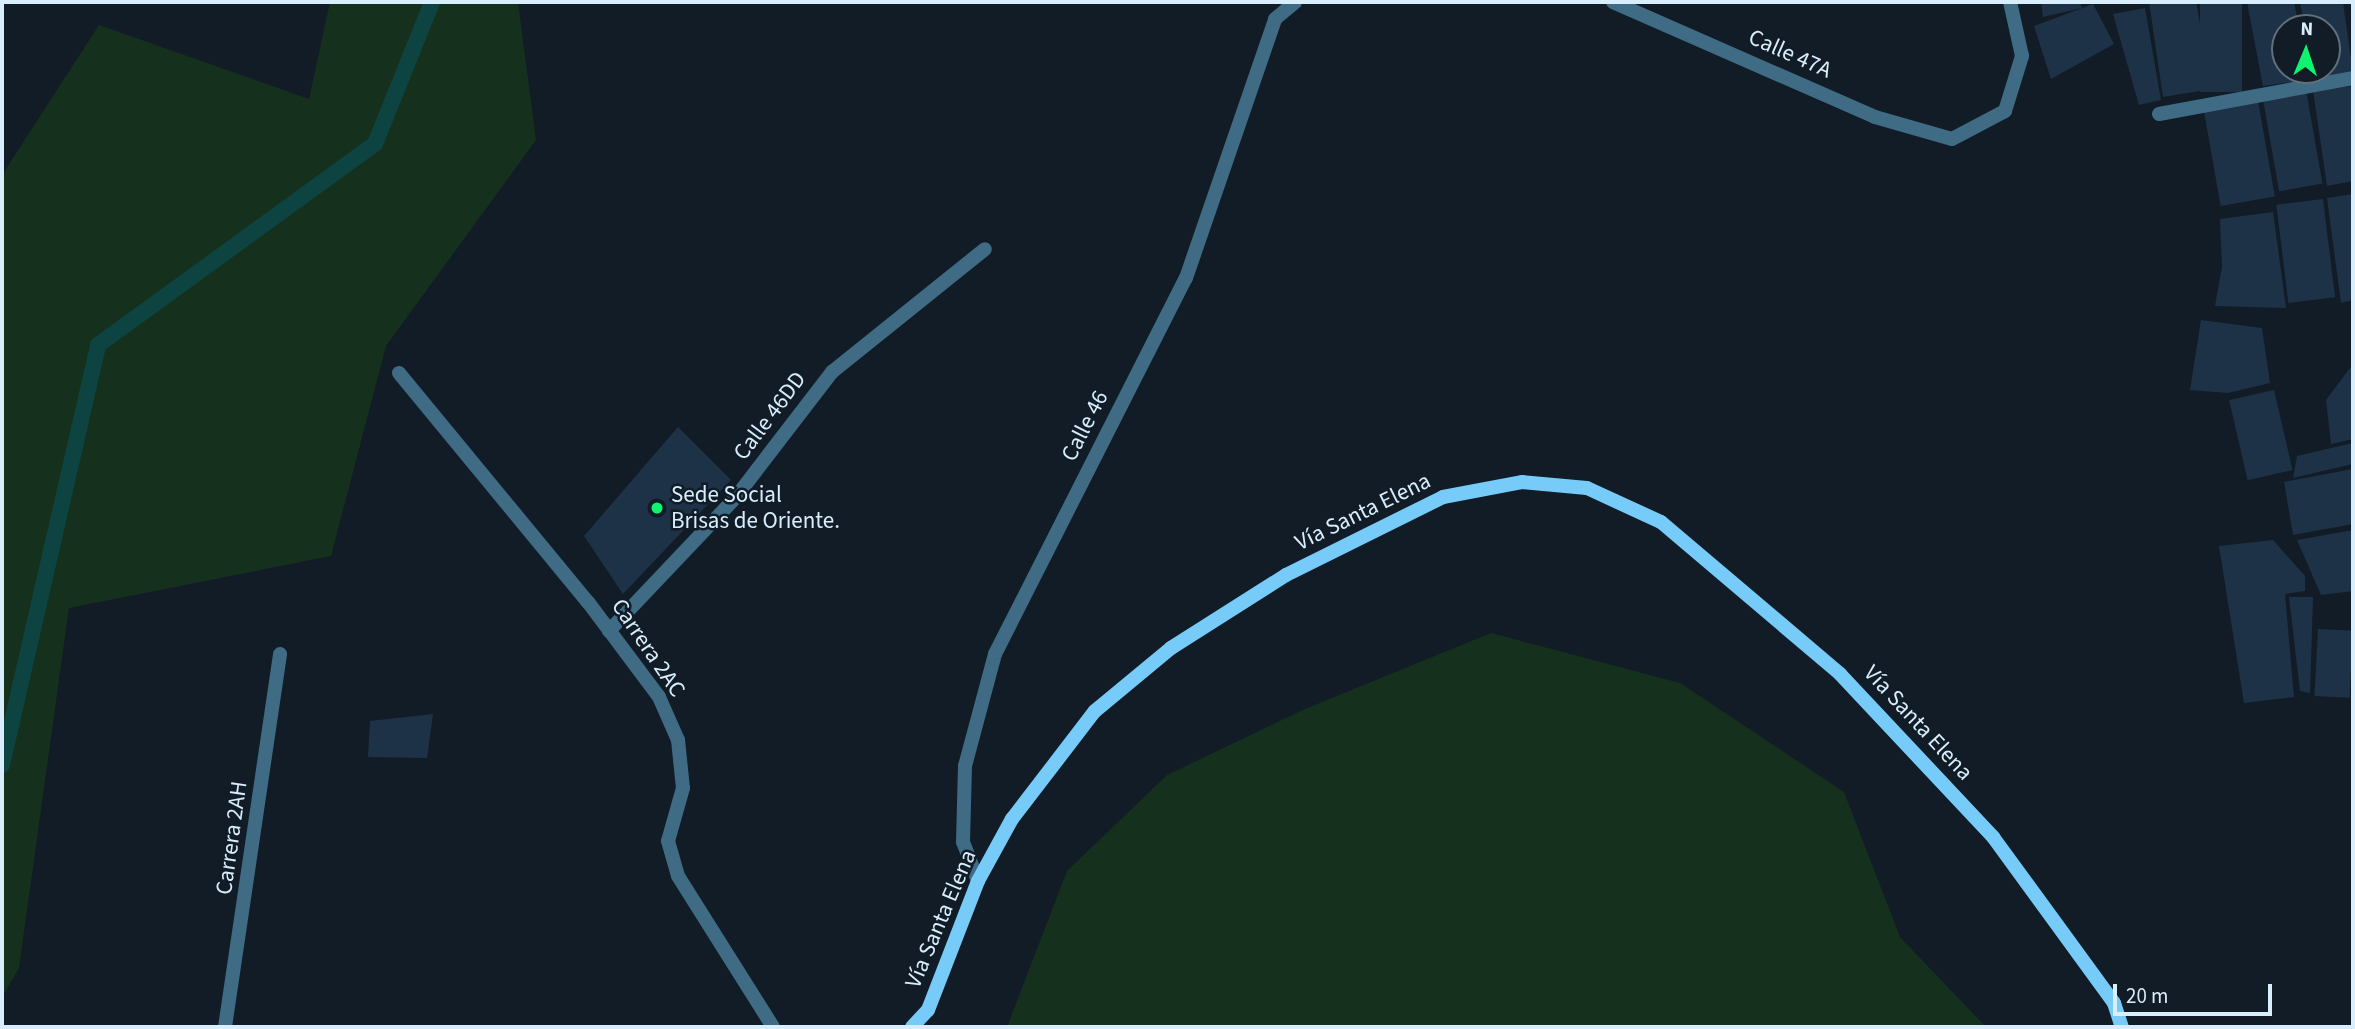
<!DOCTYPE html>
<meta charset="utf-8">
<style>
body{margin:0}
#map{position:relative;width:2355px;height:1029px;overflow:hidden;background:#111c27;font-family:"Source Sans 3",sans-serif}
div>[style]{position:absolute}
.green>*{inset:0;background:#15311d}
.stream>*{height:16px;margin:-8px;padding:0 8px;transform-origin:8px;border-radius:8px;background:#0d4442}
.building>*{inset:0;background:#1e3247;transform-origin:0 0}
.minor>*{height:14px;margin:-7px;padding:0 7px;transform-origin:7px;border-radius:7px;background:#3f6b84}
.secondary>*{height:14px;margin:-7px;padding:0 7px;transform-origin:7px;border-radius:7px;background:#76cbf8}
.dots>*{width:19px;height:19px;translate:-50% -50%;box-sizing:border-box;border:4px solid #111c27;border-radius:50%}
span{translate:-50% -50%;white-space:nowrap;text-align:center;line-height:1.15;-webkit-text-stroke:5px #111c27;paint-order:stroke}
.street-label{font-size:23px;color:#d9eefd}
.poi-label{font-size:23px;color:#d9eefd}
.left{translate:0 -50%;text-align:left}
.frame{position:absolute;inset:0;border:4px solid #d9eefd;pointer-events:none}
.north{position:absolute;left:2271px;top:14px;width:70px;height:70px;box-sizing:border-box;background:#111c27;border:2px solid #61707d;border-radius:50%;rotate:2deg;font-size:19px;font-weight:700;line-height:28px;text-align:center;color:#d9eefd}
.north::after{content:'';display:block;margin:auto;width:24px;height:32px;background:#10f370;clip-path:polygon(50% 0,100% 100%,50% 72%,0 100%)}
.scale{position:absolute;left:2113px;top:984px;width:159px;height:32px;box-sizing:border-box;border:4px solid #d9eefd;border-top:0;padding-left:9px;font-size:21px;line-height:24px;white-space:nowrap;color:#d9eefd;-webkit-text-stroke:5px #111c27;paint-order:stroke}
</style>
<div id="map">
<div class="green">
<div style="clip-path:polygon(330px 2px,518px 2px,536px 140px,386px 346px,331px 556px,69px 608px,19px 968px,2px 997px,2px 175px,99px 25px,309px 99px)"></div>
<div style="clip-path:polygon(1491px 633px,1680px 683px,1844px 792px,1900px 937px,1986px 1027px,1007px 1027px,1067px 871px,1167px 775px,1305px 709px)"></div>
</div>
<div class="stream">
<div style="left:2px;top:765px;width:431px;rotate:-77.1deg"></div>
<div style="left:98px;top:345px;width:342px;rotate:-36deg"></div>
<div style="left:375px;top:144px;width:153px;rotate:-68.1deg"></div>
</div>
<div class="building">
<div style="clip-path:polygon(2041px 2px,2080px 2px,2082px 8px,2043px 17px)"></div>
<div style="clip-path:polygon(2149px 2px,2196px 2px,2212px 89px,2163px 97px)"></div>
<div style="left:2200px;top:2px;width:42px;height:90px"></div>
<div style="clip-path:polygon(2247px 2px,2294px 2px,2299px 28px,2285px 28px,2285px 70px,2305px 70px,2307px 80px,2263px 86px)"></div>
<div style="clip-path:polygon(2300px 2px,2343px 2px,2353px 73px,2315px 82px,2313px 70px,2327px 70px,2327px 28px,2305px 28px)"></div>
<div style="clip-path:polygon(2093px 4px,2114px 44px,2051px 79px,2034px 26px)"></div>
<div style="clip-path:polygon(2145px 8px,2161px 100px,2139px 105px,2113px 14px)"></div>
<div style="clip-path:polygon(2353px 86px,2353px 181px,2327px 186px,2313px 90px)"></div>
<div style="left:2306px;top:90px;width:95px;height:44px;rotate:80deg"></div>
<div style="left:2258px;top:101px;width:97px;height:55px;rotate:80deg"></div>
<div style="clip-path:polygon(2353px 194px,2353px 300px,2341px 303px,2327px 198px)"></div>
<div style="left:2323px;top:199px;width:99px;height:47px;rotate:83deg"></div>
<div style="clip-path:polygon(2273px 212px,2286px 308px,2215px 306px,2222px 267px,2220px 219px)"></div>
<div style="clip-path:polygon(2201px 320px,2262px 328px,2270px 383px,2228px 393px,2190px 390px)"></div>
<div style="clip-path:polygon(2353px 364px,2353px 439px,2331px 444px,2326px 400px)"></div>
<div style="left:2274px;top:390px;width:82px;height:46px;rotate:77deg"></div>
<div style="clip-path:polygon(678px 427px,731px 480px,623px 594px,584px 536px)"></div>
<div style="clip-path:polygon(2353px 443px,2353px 464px,2293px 478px,2297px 456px)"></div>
<div style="clip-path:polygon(2353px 469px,2353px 524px,2293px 535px,2284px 482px)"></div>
<div style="clip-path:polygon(2353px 530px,2353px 591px,2321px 595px,2297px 540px)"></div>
<div style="clip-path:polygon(2273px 540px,2305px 576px,2305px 591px,2285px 594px,2294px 697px,2244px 703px,2219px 546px)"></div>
<div style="clip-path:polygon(2289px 597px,2313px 597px,2310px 693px,2300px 691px)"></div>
<div style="left:2318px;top:629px;width:35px;height:67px;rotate:3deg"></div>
<div style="clip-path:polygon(433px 714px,427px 758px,368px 757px,370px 721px)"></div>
</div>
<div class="minor">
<div style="left:1613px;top:2px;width:286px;rotate:23.7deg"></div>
<div style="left:1875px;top:117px;width:80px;rotate:15.9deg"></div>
<div style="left:1952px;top:139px;width:60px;rotate:-27.8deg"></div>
<div style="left:2005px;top:111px;width:58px;rotate:-72.8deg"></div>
<div style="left:2022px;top:56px;width:55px;rotate:-102.5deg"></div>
<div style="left:2159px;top:114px;width:197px;rotate:-10.5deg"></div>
<div style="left:399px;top:373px;width:297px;rotate:50.5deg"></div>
<div style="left:588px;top:602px;width:119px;rotate:53.2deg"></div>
<div style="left:659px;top:697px;width:47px;rotate:66.2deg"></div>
<div style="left:678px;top:740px;width:48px;rotate:84.1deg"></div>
<div style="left:683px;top:788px;width:55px;rotate:105.8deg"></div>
<div style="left:668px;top:841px;width:36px;rotate:74deg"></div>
<div style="left:678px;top:876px;width:178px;rotate:57.8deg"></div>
<div style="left:609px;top:631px;width:185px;rotate:-46.5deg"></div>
<div style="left:736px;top:497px;width:158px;rotate:-52.5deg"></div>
<div style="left:832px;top:372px;width:196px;rotate:-38.8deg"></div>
<div style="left:978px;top:881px;width:42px;rotate:-111deg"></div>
<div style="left:963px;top:842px;width:76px;rotate:-88.5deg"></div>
<div style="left:965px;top:766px;width:116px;rotate:-75deg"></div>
<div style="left:995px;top:654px;width:422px;rotate:-63.1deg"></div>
<div style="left:1186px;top:278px;width:274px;rotate:-71deg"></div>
<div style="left:1275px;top:19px;width:26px;rotate:-40deg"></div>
<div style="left:225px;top:1027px;width:377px;rotate:-81.6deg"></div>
</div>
<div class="secondary">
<div style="left:912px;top:1027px;width:23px;rotate:-47deg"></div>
<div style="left:928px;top:1010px;width:138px;rotate:-68.8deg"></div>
<div style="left:978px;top:881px;width:71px;rotate:-61.3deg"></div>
<div style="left:1012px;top:819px;width:136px;rotate:-52.5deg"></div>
<div style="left:1095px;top:711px;width:99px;rotate:-39.7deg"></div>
<div style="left:1171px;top:648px;width:136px;rotate:-32.4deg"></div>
<div style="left:1286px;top:575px;width:175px;rotate:-26.4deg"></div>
<div style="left:1443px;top:497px;width:80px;rotate:-10.8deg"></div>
<div style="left:1522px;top:482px;width:65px;rotate:5.3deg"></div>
<div style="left:1587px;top:488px;width:81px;rotate:24.7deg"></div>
<div style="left:1661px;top:522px;width:235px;rotate:40.3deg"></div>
<div style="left:1840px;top:674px;width:224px;rotate:46.8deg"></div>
<div style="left:1993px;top:837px;width:205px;rotate:53.9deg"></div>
<div style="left:2114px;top:1003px;width:25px;rotate:72deg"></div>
</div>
<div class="dots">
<div style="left:657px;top:508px;background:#10f370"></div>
</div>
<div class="street-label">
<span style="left:1790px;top:54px;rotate:24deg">Calle 47A</span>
<span style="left:770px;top:416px;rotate:-53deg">Calle 46DD</span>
<span style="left:1085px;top:426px;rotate:-63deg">Calle 46</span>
<span style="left:1363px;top:512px;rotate:-26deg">Vía Santa Elena</span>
<span style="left:648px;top:648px;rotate:56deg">Carrera 2AC</span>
<span style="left:1918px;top:723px;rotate:47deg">Vía Santa Elena</span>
<span style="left:232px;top:838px;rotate:-82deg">Carrera 2AH</span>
<span style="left:941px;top:919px;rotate:-67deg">Vía Santa Elena</span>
</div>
<div class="poi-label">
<span class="left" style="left:671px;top:508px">Sede Social<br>Brisas de Oriente.</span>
</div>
<div class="frame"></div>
<div class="north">N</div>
<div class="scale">20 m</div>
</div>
